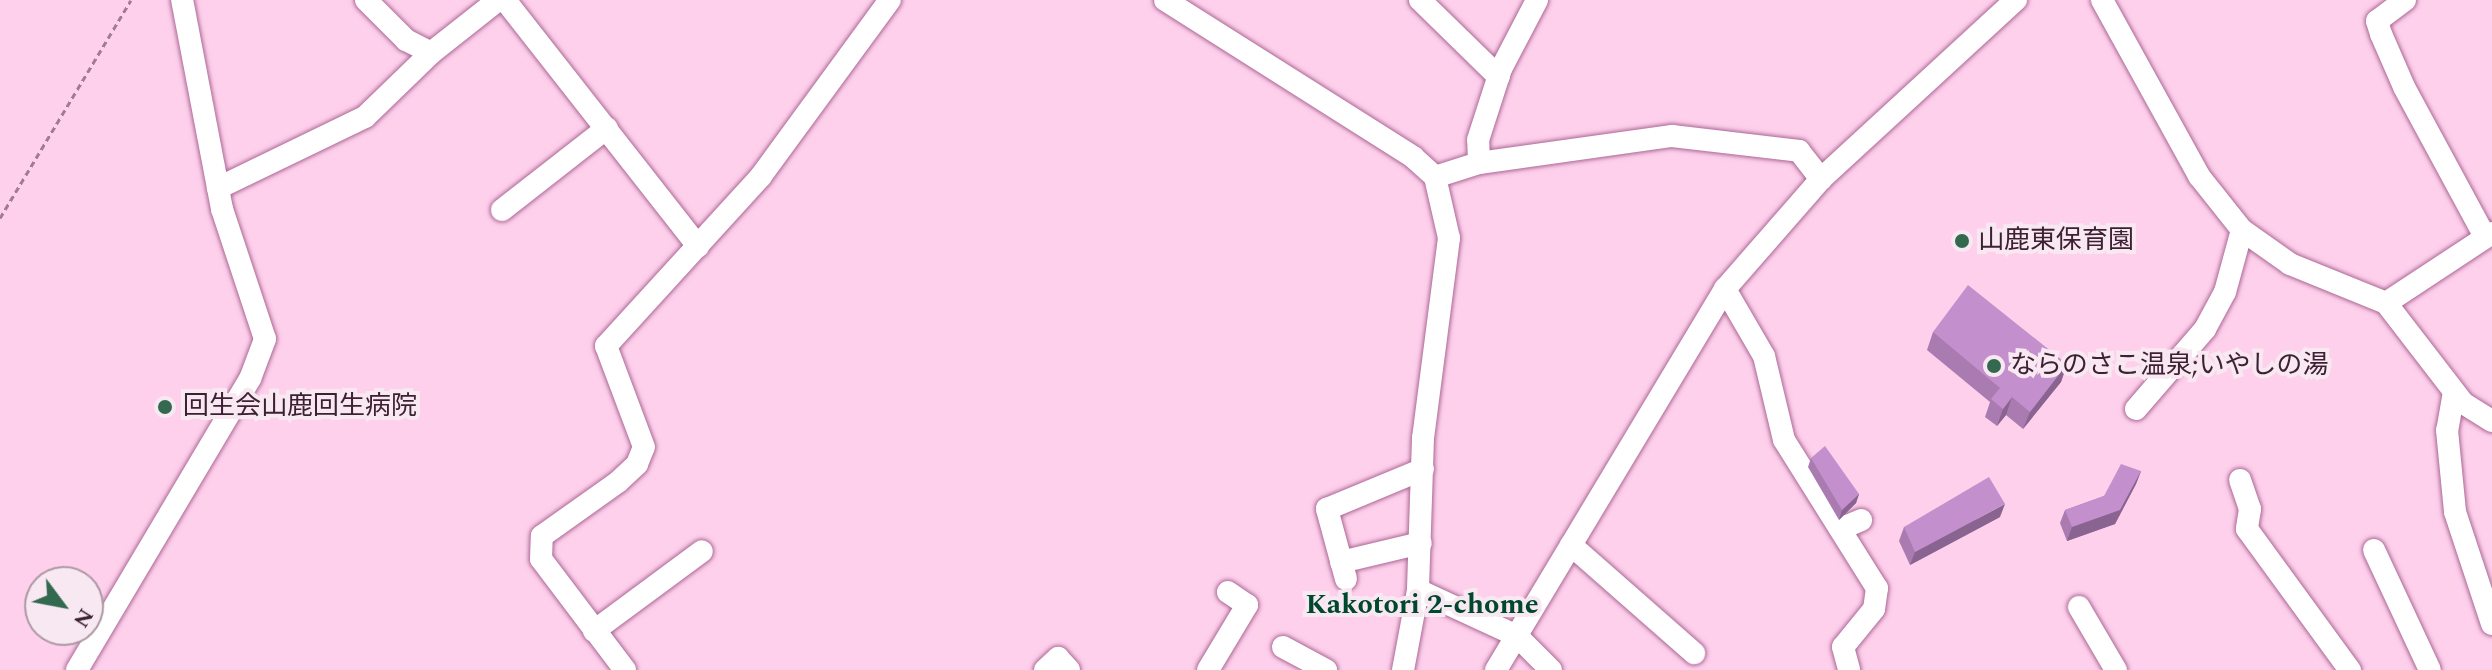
<!DOCTYPE html>
<meta charset="utf-8">
<style>
body{margin:0}
#map{position:relative;width:2492px;height:670px;overflow:hidden;background:#fed0ec;font-family:Spectral,"Noto Sans JP",serif}
div>[style]{position:absolute}
.path>*{height:3px;margin-top:-1.5px;transform-origin:0;background:repeating-linear-gradient(90deg,#a07b92 0 6px,transparent 0 10px)}
.roads{filter:drop-shadow(0 0 2px #ac6794) drop-shadow(0 0 2px #ac6794)}
.minor>*{height:22px;margin:-11px;padding:0 11px;transform-origin:11px;border-radius:11px;background:#fff}
.wall>*{inset:0;background:#a97bb0}
.shaded-wall>*{inset:0;background:#896490}
.building>*{inset:0;background:#c48fcd}
.dots>*{width:22px;height:22px;translate:-50% -50%;box-sizing:border-box;border:4px solid #f8e8f1;border-radius:50%}
span{translate:-50% -50%;white-space:nowrap;text-align:center;line-height:1.15;-webkit-text-stroke:8px #f8e8f1;paint-order:stroke}
.poi-label{font-size:26px;color:#3d2033}
.left{translate:0 -50%;text-align:left}
.neighbourhood-label{font-size:28px;color:#00482d;font-weight:700}
.north{position:absolute;left:24px;top:566px;width:80px;height:80px;box-sizing:border-box;background:#f8e8f1;border:2px solid #ad98a5;border-radius:50%;rotate:122deg;font-size:22px;font-weight:700;line-height:32px;text-align:center;color:#3d2033}
.north::after{content:'';display:block;margin:auto;width:28px;height:36px;background:#33694f;clip-path:polygon(50% 0,100% 100%,50% 72%,0 100%)}
</style>
<div id="map">
<div class="path">
<div style="left:0;top:218px;width:254px;rotate:-59deg"></div>
</div>
<div class="roads">
<div class="minor">
<div style="left:366px;top:0;width:57px;rotate:45deg"></div>
<div style="left:406px;top:40px;width:28px;rotate:27deg"></div>
<div style="left:505px;top:0;width:313px;rotate:51.9deg"></div>
<div style="left:1165px;top:0;width:294px;rotate:32.3deg"></div>
<div style="left:1413px;top:157px;width:30px;rotate:42deg"></div>
<div style="left:1435px;top:177px;width:63px;rotate:77.1deg"></div>
<div style="left:1449px;top:238px;width:202px;rotate:97.4deg"></div>
<div style="left:1423px;top:438px;width:152px;rotate:91.9deg"></div>
<div style="left:1418px;top:590px;width:81px;rotate:100.6deg"></div>
<div style="left:1420px;top:0;width:110px;rotate:44.3deg"></div>
<div style="left:2102px;top:0;width:201px;rotate:61.1deg"></div>
<div style="left:2199px;top:176px;width:69px;rotate:51.5deg"></div>
<div style="left:2242px;top:230px;width:59px;rotate:35.3deg"></div>
<div style="left:2290px;top:264px;width:104px;rotate:22.1deg"></div>
<div style="left:2386px;top:303px;width:126px;rotate:52.4deg"></div>
<div style="left:2463px;top:403px;width:34px;rotate:32deg"></div>
<div style="left:2405px;top:0;width:35px;rotate:143deg"></div>
<div style="left:2377px;top:21px;width:14px;rotate:73deg"></div>
<div style="left:2381px;top:34px;width:58px;rotate:66.5deg"></div>
<div style="left:2404px;top:87px;width:170px;rotate:61.6deg"></div>
<div style="left:1479px;top:163px;width:23px;rotate:-92deg"></div>
<div style="left:1478px;top:140px;width:75px;rotate:-72.1deg"></div>
<div style="left:1501px;top:69px;width:78px;rotate:-62.4deg"></div>
<div style="left:1435px;top:177px;width:46px;rotate:-17.7deg"></div>
<div style="left:1479px;top:163px;width:195px;rotate:-8deg"></div>
<div style="left:1672px;top:136px;width:128px;rotate:6.7deg"></div>
<div style="left:1799px;top:151px;width:36px;rotate:52deg"></div>
<div style="left:218px;top:188px;width:163px;rotate:-25.8deg"></div>
<div style="left:365px;top:117px;width:92px;rotate:-44.1deg"></div>
<div style="left:431px;top:53px;width:85px;rotate:-38.3deg"></div>
<div style="left:502px;top:210px;width:133px;rotate:-38deg"></div>
<div style="left:1725px;top:289px;width:78px;rotate:59.8deg"></div>
<div style="left:1764px;top:356px;width:86px;rotate:76.6deg"></div>
<div style="left:1784px;top:440px;width:175px;rotate:57.9deg"></div>
<div style="left:1877px;top:588px;width:21px;rotate:98deg"></div>
<div style="left:1874px;top:609px;width:49px;rotate:129.2deg"></div>
<div style="left:1843px;top:647px;width:24px;rotate:75deg"></div>
<div style="left:2386px;top:303px;width:127px;rotate:-33.4deg"></div>
<div style="left:2454px;top:392px;width:39px;rotate:100deg"></div>
<div style="left:2447px;top:430px;width:82px;rotate:84.4deg"></div>
<div style="left:2455px;top:512px;width:118px;rotate:71.7deg"></div>
<div style="left:2136px;top:409px;width:106px;rotate:-49.2deg"></div>
<div style="left:2205px;top:329px;width:42px;rotate:-61.6deg"></div>
<div style="left:2225px;top:292px;width:64px;rotate:-74.7deg"></div>
<div style="left:2240px;top:480px;width:31px;rotate:71deg"></div>
<div style="left:2250px;top:509px;width:20px;rotate:99deg"></div>
<div style="left:2247px;top:529px;width:175px;rotate:53.9deg"></div>
<div style="left:1840px;top:529px;width:23px;rotate:-23deg"></div>
<div style="left:1571px;top:545px;width:164px;rotate:41.3deg"></div>
<div style="left:2374px;top:550px;width:132px;rotate:65deg"></div>
<div style="left:1341px;top:562px;width:82px;rotate:-13.4deg"></div>
<div style="left:1346px;top:579px;width:73px;rotate:-105.2deg"></div>
<div style="left:1327px;top:509px;width:104px;rotate:-22.6deg"></div>
<div style="left:1418px;top:590px;width:109px;rotate:24.9deg"></div>
<div style="left:1517px;top:636px;width:48px;rotate:45deg"></div>
<div style="left:2079px;top:607px;width:73px;rotate:59.6deg"></div>
<div style="left:594px;top:631px;width:134px;rotate:-36.5deg"></div>
<div style="left:1283px;top:647px;width:49px;rotate:28.1deg"></div>
<div style="left:77px;top:670px;width:339px;rotate:-59.3deg"></div>
<div style="left:250px;top:379px;width:43px;rotate:-69.4deg"></div>
<div style="left:265px;top:339px;width:137px;rotate:-108.3deg"></div>
<div style="left:222px;top:209px;width:213px;rotate:-100.8deg"></div>
<div style="left:625px;top:670px;width:139px;rotate:-127.1deg"></div>
<div style="left:541px;top:559px;width:23px;rotate:-88deg"></div>
<div style="left:542px;top:536px;width:93px;rotate:-35.4deg"></div>
<div style="left:618px;top:482px;width:26px;rotate:-43deg"></div>
<div style="left:637px;top:464px;width:18px;rotate:-68deg"></div>
<div style="left:644px;top:447px;width:108px;rotate:-110.6deg"></div>
<div style="left:606px;top:346px;width:230px;rotate:-47.6deg"></div>
<div style="left:761px;top:176px;width:218px;rotate:-53.8deg"></div>
<div style="left:1045px;top:670px;width:18px;rotate:-43deg"></div>
<div style="left:1058px;top:658px;width:16px;rotate:47deg"></div>
<div style="left:1208px;top:670px;width:76px;rotate:-59deg"></div>
<div style="left:1247px;top:605px;width:23px;rotate:-146deg"></div>
<div style="left:1496px;top:670px;width:445px;rotate:-59deg"></div>
<div style="left:1725px;top:289px;width:146px;rotate:-48.9deg"></div>
<div style="left:1821px;top:179px;width:265px;rotate:-42.6deg"></div>
</div>
</div>
<div class="wall">
<div style="clip-path:polygon(1933px 332px,2067px 364px,2061px 382px,2023px 429px,2006px 415px,1997px 426px,1985px 417px,1990px 402px,1927px 350px)"></div>
<div style="clip-path:polygon(1811px 458px,1859px 494px,1856px 503px,1839px 520px,1808px 467px)"></div>
<div style="clip-path:polygon(2141px 471px,2136px 484px,2115px 524px,2067px 541px,2060px 523px,2065px 510px,2104px 496px)"></div>
<div style="clip-path:polygon(2000px 517px,1910px 565px,1899px 541px,1904px 527px)"></div>
</div>
<div class="shaded-wall">
<div style="clip-path:polygon(2067px 364px,2061px 382px,2023px 429px,2030px 412px)"></div>
<div style="clip-path:polygon(2012px 397px,2006px 415px,1997px 426px,2003px 409px)"></div>
<div style="clip-path:polygon(2141px 471px,2136px 484px,2115px 524px,2067px 541px,2072px 527px)"></div>
<div style="clip-path:polygon(1859px 494px,1856px 503px,1839px 520px,1842px 510px)"></div>
<div style="clip-path:polygon(2005px 504px,2000px 517px,1910px 565px,1915px 552px)"></div>
</div>
<div class="building">
<div style="clip-path:polygon(1968px 285px,2067px 364px,2030px 412px,2012px 397px,2003px 409px,1991px 399px,2000px 388px,1933px 332px)"></div>
<div style="clip-path:polygon(1825px 446px,1859px 494px,1842px 510px,1811px 458px)"></div>
<div style="clip-path:polygon(2121px 464px,2141px 471px,2120px 510px,2072px 527px,2065px 510px,2104px 496px)"></div>
<div style="clip-path:polygon(1989px 477px,2005px 504px,1915px 552px,1904px 527px)"></div>
</div>
<div class="dots">
<div style="left:1962px;top:241px;background:#33694f"></div>
<div style="left:1994px;top:366px;background:#33694f"></div>
<div style="left:165px;top:407px;background:#33694f"></div>
</div>
<div class="poi-label">
<span class="left" style="left:1978px;top:241px">山鹿東保育園</span>
<span class="left" style="left:2010px;top:366px">ならのさこ温泉;いやしの湯</span>
<span class="left" style="left:183px;top:407px">回生会山鹿回生病院</span>
</div>
<div class="neighbourhood-label">
<span style="left:1422px;top:605px">Kakotori 2-chome</span>
</div>
<div class="north">N</div>
</div>
